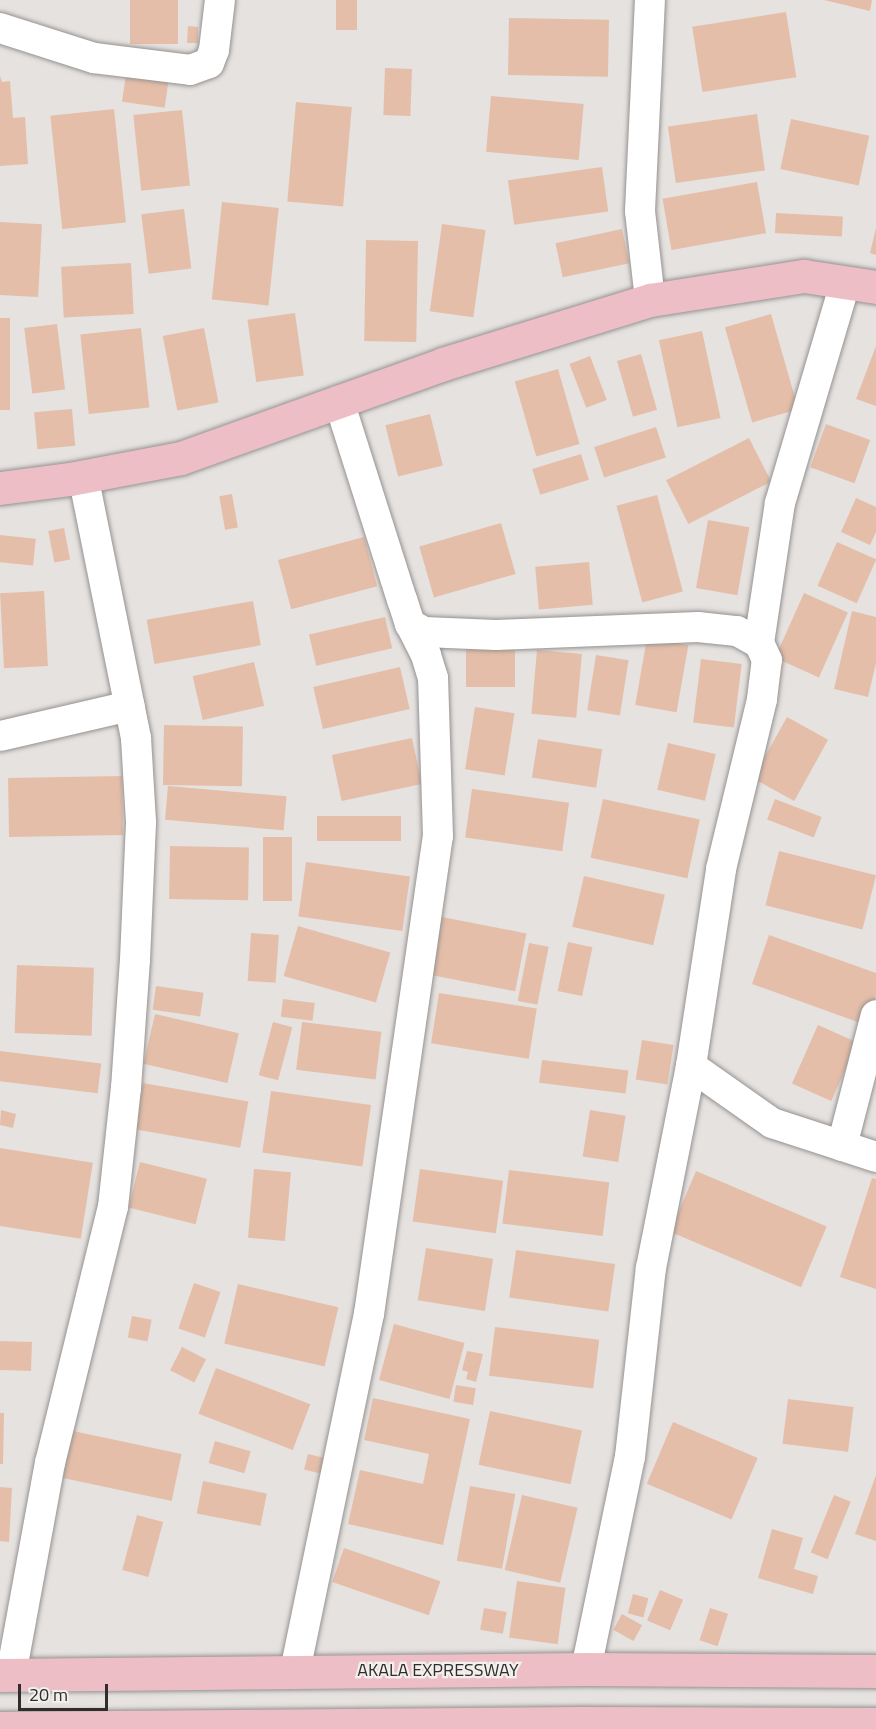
<!DOCTYPE html>
<style>
body{margin:0}
#map{position:relative;width:876px;height:1729px;overflow:hidden;background:#e5e2e0;font-family:"Titillium Web",sans-serif}
div>[style]{position:absolute}
.building>*{inset:0;background:#e5bea9;transform-origin:0 0}
.roads{filter:drop-shadow(0 0 2px #959290) drop-shadow(0 0 2px #959290)}
.minor>*{height:30px;margin:-15px;padding:0 15px;transform-origin:15px;border-radius:15px;background:#fff}
.major>*{height:33px;margin:-16.5px;padding:0 16.5px;transform-origin:16.5px;border-radius:16.5px;background:#eebec7}
span{translate:-50% -50%;white-space:nowrap;text-align:center;line-height:1.15;-webkit-text-stroke:4.5px #f2efed;paint-order:stroke}
.street-label{font-size:18px;color:#2f2e2d}
.scale{position:absolute;left:18px;top:1684px;width:90px;height:27px;box-sizing:border-box;border:3px solid #2f2e2d;border-top:0;padding-left:8px;font-size:18px;line-height:21px;white-space:nowrap;color:#2f2e2d;-webkit-text-stroke:4px #f2efed;paint-order:stroke}
</style>
<div id="map">
<div class="building">
<div style="left:130px;top:0;width:48px;height:44px"></div>
<div style="left:336px;top:0;width:21px;height:30px"></div>
<div style="clip-path:polygon(824px 0,872px 0,870px 11px)"></div>
<div style="left:786px;top:12px;width:66px;height:95px;rotate:81deg"></div>
<div style="left:509px;top:18px;width:100px;height:57px;rotate:1deg"></div>
<div style="clip-path:polygon(188px 26px,198px 27px,198px 43px,187px 43px)"></div>
<div style="left:385px;top:68px;width:27px;height:47px;rotate:2deg"></div>
<div style="left:126px;top:74px;width:43px;height:28px;rotate:8deg"></div>
<div style="clip-path:polygon(0 76px,2px 82px,10px 81px,13px 118px,25px 117px,28px 164px,0 166px)"></div>
<div style="left:491px;top:96px;width:93px;height:56px;rotate:5deg"></div>
<div style="left:296px;top:102px;width:56px;height:100px;rotate:5deg"></div>
<div style="left:114px;top:109px;width:114px;height:64px;rotate:84deg"></div>
<div style="left:182px;top:110px;width:76px;height:49px;rotate:84deg"></div>
<div style="left:757px;top:114px;width:57px;height:90px;rotate:82deg"></div>
<div style="left:791px;top:119px;width:80px;height:51px;rotate:12deg"></div>
<div style="left:602px;top:167px;width:45px;height:95px;rotate:82deg"></div>
<div style="left:757px;top:182px;width:52px;height:96px;rotate:80deg"></div>
<div style="left:222px;top:202px;width:57px;height:98px;rotate:6deg"></div>
<div style="left:184px;top:209px;width:60px;height:43px;rotate:83deg"></div>
<div style="left:776px;top:213px;width:67px;height:20px;rotate:3deg"></div>
<div style="left:0;top:222px;width:42px;height:73px;rotate:3deg"></div>
<div style="left:442px;top:224px;width:44px;height:88px;rotate:8deg"></div>
<div style="clip-path:polygon(876px 228px,876px 255px,870px 253px)"></div>
<div style="left:622px;top:229px;width:35px;height:68px;rotate:78deg"></div>
<div style="left:366px;top:240px;width:52px;height:101px;rotate:1deg"></div>
<div style="left:131px;top:263px;width:51px;height:70px;rotate:87deg"></div>
<div style="left:295px;top:313px;width:63px;height:48px;rotate:82deg"></div>
<div style="left:771px;top:314px;width:99px;height:48px;rotate:74deg"></div>
<div style="left:0;top:318px;width:10px;height:92px"></div>
<div style="left:57px;top:324px;width:66px;height:33px;rotate:83deg"></div>
<div style="left:141px;top:328px;width:80px;height:61px;rotate:84deg"></div>
<div style="left:204px;top:328px;width:76px;height:42px;rotate:79deg"></div>
<div style="left:702px;top:331px;width:89px;height:44px;rotate:78deg"></div>
<div style="clip-path:polygon(876px 346px,876px 406px,856px 399px)"></div>
<div style="left:641px;top:354px;width:58px;height:25px;rotate:74deg"></div>
<div style="left:590px;top:356px;width:47px;height:22px;rotate:69deg"></div>
<div style="left:558px;top:369px;width:78px;height:45px;rotate:74deg"></div>
<div style="left:72px;top:409px;width:37px;height:38px;rotate:85deg"></div>
<div style="left:430px;top:414px;width:53px;height:46px;rotate:76deg"></div>
<div style="left:826px;top:424px;width:47px;height:46px;rotate:20deg"></div>
<div style="left:656px;top:427px;width:32px;height:65px;rotate:72deg"></div>
<div style="left:749px;top:438px;width:49px;height:93px;rotate:63deg"></div>
<div style="left:581px;top:454px;width:27px;height:51px;rotate:73deg"></div>
<div style="left:232px;top:494px;width:34px;height:13px;rotate:80deg"></div>
<div style="left:657px;top:495px;width:100px;height:42px;rotate:75deg"></div>
<div style="clip-path:polygon(856px 498px,876px 507px,876px 532px,870px 545px,841px 532px)"></div>
<div style="left:708px;top:520px;width:42px;height:69px;rotate:10deg"></div>
<div style="left:501px;top:523px;width:53px;height:85px;rotate:74deg"></div>
<div style="left:64px;top:528px;width:32px;height:16px;rotate:79deg"></div>
<div style="left:0;top:535px;width:36px;height:27px;rotate:6deg"></div>
<div style="left:364px;top:537px;width:51px;height:89px;rotate:75deg"></div>
<div style="left:837px;top:542px;width:43px;height:48px;rotate:24deg"></div>
<div style="left:589px;top:562px;width:43px;height:54px;rotate:85deg"></div>
<div style="left:44px;top:591px;width:75px;height:44px;rotate:87deg"></div>
<div style="left:804px;top:593px;width:48px;height:71px;rotate:24deg"></div>
<div style="left:253px;top:601px;width:45px;height:108px;rotate:80deg"></div>
<div style="clip-path:polygon(852px 611px,876px 617px,876px 663px,868px 697px,834px 689px)"></div>
<div style="left:385px;top:617px;width:32px;height:78px;rotate:77deg"></div>
<div style="left:647px;top:638px;width:42px;height:68px;rotate:10deg"></div>
<div style="left:466px;top:647px;width:49px;height:40px"></div>
<div style="left:537px;top:650px;width:45px;height:64px;rotate:5deg"></div>
<div style="left:596px;top:655px;width:33px;height:56px;rotate:9deg"></div>
<div style="left:701px;top:659px;width:41px;height:64px;rotate:7deg"></div>
<div style="left:254px;top:662px;width:45px;height:63px;rotate:77deg"></div>
<div style="left:400px;top:667px;width:43px;height:89px;rotate:77deg"></div>
<div style="left:475px;top:707px;width:40px;height:63px;rotate:9deg"></div>
<div style="left:787px;top:717px;width:47px;height:70px;rotate:29deg"></div>
<div style="left:164px;top:725px;width:79px;height:60px;rotate:1deg"></div>
<div style="left:412px;top:738px;width:47px;height:82px;rotate:78deg"></div>
<div style="left:538px;top:739px;width:65px;height:39px;rotate:9deg"></div>
<div style="left:668px;top:743px;width:49px;height:48px;rotate:13deg"></div>
<div style="left:122px;top:776px;width:59px;height:114px;rotate:89deg"></div>
<div style="left:168px;top:786px;width:119px;height:34px;rotate:5deg"></div>
<div style="left:472px;top:789px;width:98px;height:49px;rotate:8deg"></div>
<div style="left:603px;top:799px;width:99px;height:60px;rotate:12deg"></div>
<div style="left:775px;top:799px;width:50px;height:22px;rotate:21deg"></div>
<div style="left:317px;top:816px;width:84px;height:25px"></div>
<div style="left:263px;top:837px;width:29px;height:64px"></div>
<div style="left:170px;top:846px;width:79px;height:53px;rotate:1deg"></div>
<div style="left:779px;top:851px;width:100px;height:56px;rotate:14deg"></div>
<div style="left:306px;top:862px;width:105px;height:55px;rotate:8deg"></div>
<div style="left:584px;top:876px;width:83px;height:52px;rotate:13deg"></div>
<div style="left:442px;top:917px;width:86px;height:59px;rotate:11deg"></div>
<div style="left:298px;top:926px;width:96px;height:52px;rotate:16deg"></div>
<div style="left:251px;top:933px;width:28px;height:48px;rotate:4deg"></div>
<div style="clip-path:polygon(769px 935px,876px 973px,876px 995px,866px 1025px,752px 984px)"></div>
<div style="left:568px;top:942px;width:25px;height:50px;rotate:12deg"></div>
<div style="left:529px;top:943px;width:20px;height:59px;rotate:11deg"></div>
<div style="left:17px;top:965px;width:77px;height:68px;rotate:2deg"></div>
<div style="left:156px;top:986px;width:48px;height:24px;rotate:8deg"></div>
<div style="left:439px;top:993px;width:99px;height:51px;rotate:9deg"></div>
<div style="left:283px;top:999px;width:32px;height:18px;rotate:7deg"></div>
<div style="left:155px;top:1014px;width:86px;height:51px;rotate:13deg"></div>
<div style="left:273px;top:1022px;width:20px;height:55px;rotate:15deg"></div>
<div style="left:302px;top:1022px;width:80px;height:48px;rotate:7deg"></div>
<div style="left:818px;top:1025px;width:43px;height:64px;rotate:24deg"></div>
<div style="left:642px;top:1040px;width:32px;height:40px;rotate:9deg"></div>
<div style="left:0;top:1051px;width:102px;height:30px;rotate:7deg"></div>
<div style="left:542px;top:1060px;width:87px;height:23px;rotate:7deg"></div>
<div style="left:143px;top:1083px;width:107px;height:47px;rotate:10deg"></div>
<div style="left:271px;top:1091px;width:101px;height:62px;rotate:8deg"></div>
<div style="clip-path:polygon(1px 1110px,16px 1114px,13px 1128px,0 1125px)"></div>
<div style="left:590px;top:1110px;width:36px;height:47px;rotate:9deg"></div>
<div style="left:0;top:1148px;width:94px;height:77px;rotate:9deg"></div>
<div style="left:140px;top:1162px;width:69px;height:47px;rotate:14deg"></div>
<div style="left:254px;top:1169px;width:37px;height:69px;rotate:5deg"></div>
<div style="left:420px;top:1169px;width:84px;height:53px;rotate:8deg"></div>
<div style="left:509px;top:1170px;width:101px;height:54px;rotate:7deg"></div>
<div style="left:696px;top:1171px;width:142px;height:66px;rotate:23deg"></div>
<div style="clip-path:polygon(872px 1178px,876px 1179px,876px 1289px,840px 1277px)"></div>
<div style="left:426px;top:1248px;width:68px;height:53px;rotate:9deg"></div>
<div style="left:516px;top:1250px;width:100px;height:48px;rotate:8deg"></div>
<div style="left:194px;top:1283px;width:28px;height:48px;rotate:19deg"></div>
<div style="left:238px;top:1284px;width:103px;height:61px;rotate:13deg"></div>
<div style="left:132px;top:1316px;width:20px;height:22px;rotate:11deg"></div>
<div style="left:394px;top:1324px;width:73px;height:58px;rotate:15deg"></div>
<div style="left:495px;top:1327px;width:105px;height:49px;rotate:7deg"></div>
<div style="left:0;top:1341px;width:32px;height:29px;rotate:2deg"></div>
<div style="left:182px;top:1347px;width:27px;height:26px;rotate:27deg"></div>
<div style="clip-path:polygon(467px 1351px,483px 1354px,476px 1382px,466px 1379px,468px 1372px,462px 1370px)"></div>
<div style="left:216px;top:1368px;width:101px;height:49px;rotate:21deg"></div>
<div style="left:456px;top:1385px;width:20px;height:17px;rotate:9deg"></div>
<div style="clip-path:polygon(373px 1398px,470px 1419px,443px 1545px,348px 1524px,360px 1470px,423px 1484px,429px 1454px,364px 1440px)"></div>
<div style="left:788px;top:1399px;width:66px;height:45px;rotate:7deg"></div>
<div style="left:490px;top:1411px;width:94px;height:55px;rotate:12deg"></div>
<div style="clip-path:polygon(0 1413px,4px 1413px,3px 1464px,0 1464px)"></div>
<div style="left:673px;top:1422px;width:92px;height:67px;rotate:23deg"></div>
<div style="left:73px;top:1431px;width:111px;height:48px;rotate:12deg"></div>
<div style="left:215px;top:1441px;width:37px;height:23px;rotate:16deg"></div>
<div style="left:308px;top:1454px;width:21px;height:16px;rotate:14deg"></div>
<div style="clip-path:polygon(876px 1475px,876px 1541px,855px 1534px)"></div>
<div style="left:203px;top:1481px;width:65px;height:33px;rotate:11deg"></div>
<div style="left:470px;top:1486px;width:46px;height:76px;rotate:10deg"></div>
<div style="clip-path:polygon(0 1487px,12px 1488px,9px 1542px,0 1541px)"></div>
<div style="left:522px;top:1495px;width:57px;height:77px;rotate:13deg"></div>
<div style="left:834px;top:1495px;width:18px;height:62px;rotate:22deg"></div>
<div style="left:137px;top:1515px;width:27px;height:57px;rotate:15deg"></div>
<div style="clip-path:polygon(772px 1529px,803px 1538px,794px 1569px,818px 1576px,813px 1594px,758px 1578px)"></div>
<div style="left:344px;top:1548px;width:102px;height:36px;rotate:19deg"></div>
<div style="left:517px;top:1581px;width:49px;height:57px;rotate:8deg"></div>
<div style="left:660px;top:1590px;width:25px;height:33px;rotate:23deg"></div>
<div style="left:633px;top:1594px;width:16px;height:20px;rotate:15deg"></div>
<div style="left:484px;top:1608px;width:23px;height:22px;rotate:10deg"></div>
<div style="left:710px;top:1608px;width:19px;height:34px;rotate:18deg"></div>
<div style="left:622px;top:1614px;width:23px;height:18px;rotate:29deg"></div>
</div>
<div class="roads">
<div class="minor">
<div style="left:0;top:28px;width:99px;rotate:17.7deg"></div>
<div style="left:94px;top:58px;width:97px;rotate:7.1deg"></div>
<div style="left:190px;top:70px;width:20px;rotate:-20deg"></div>
<div style="left:209px;top:63px;width:14px;rotate:-69deg"></div>
<div style="left:214px;top:50px;width:50px;rotate:-83.2deg"></div>
<div style="left:650px;top:300px;width:90px;rotate:-96.4deg"></div>
<div style="left:640px;top:211px;width:211px;rotate:-87.3deg"></div>
<div style="left:410px;top:624px;width:16px;rotate:30deg"></div>
<div style="left:424px;top:632px;width:72px;rotate:2.4deg"></div>
<div style="left:496px;top:635px;width:202px;rotate:-2.3deg"></div>
<div style="left:698px;top:627px;width:39px;rotate:6deg"></div>
<div style="left:737px;top:631px;width:25px;rotate:29deg"></div>
<div style="left:0;top:736px;width:133px;rotate:-13deg"></div>
<div style="left:691px;top:1066px;width:99px;rotate:35.1deg"></div>
<div style="left:772px;top:1123px;width:109px;rotate:18.1deg"></div>
<div style="left:842px;top:1146px;width:135px;rotate:-75.5deg"></div>
<div style="left:586px;top:1669px;width:217px;rotate:-78.3deg"></div>
<div style="left:630px;top:1457px;width:190px;rotate:-83.7deg"></div>
<div style="left:651px;top:1268px;width:206px;rotate:-78.8deg"></div>
<div style="left:691px;top:1066px;width:199px;rotate:-81.3deg"></div>
<div style="left:721px;top:869px;width:175px;rotate:-76.4deg"></div>
<div style="left:762px;top:699px;width:39px;rotate:-83deg"></div>
<div style="left:767px;top:660px;width:19px;rotate:-115deg"></div>
<div style="left:759px;top:643px;width:142px;rotate:-81.5deg"></div>
<div style="left:780px;top:503px;width:229px;rotate:-73.5deg"></div>
<div style="left:295px;top:1671px;width:365px;rotate:-78.3deg"></div>
<div style="left:369px;top:1314px;width:483px;rotate:-81.8deg"></div>
<div style="left:438px;top:836px;width:158px;rotate:-91.8deg"></div>
<div style="left:433px;top:678px;width:24px;rotate:-107deg"></div>
<div style="left:426px;top:655px;width:35px;rotate:-117deg"></div>
<div style="left:410px;top:624px;width:25px;rotate:-108deg"></div>
<div style="left:402px;top:600px;width:209px;rotate:-107.6deg"></div>
<div style="left:11px;top:1675px;width:216px;rotate:-79.6deg"></div>
<div style="left:50px;top:1463px;width:264px;rotate:-76.2deg"></div>
<div style="left:113px;top:1207px;width:120px;rotate:-83.8deg"></div>
<div style="left:126px;top:1088px;width:128px;rotate:-86deg"></div>
<div style="left:135px;top:960px;width:138px;rotate:-87.5deg"></div>
<div style="left:141px;top:822px;width:84px;rotate:-93.4deg"></div>
<div style="left:136px;top:738px;width:267px;rotate:-101.4deg"></div>
</div>
<div class="major">
<div style="left:0;top:488px;width:71px;rotate:-7.3deg"></div>
<div style="left:70px;top:479px;width:113px;rotate:-10.7deg"></div>
<div style="left:181px;top:458px;width:278px;rotate:-19.7deg"></div>
<div style="left:443px;top:364px;width:217px;rotate:-17.2deg"></div>
<div style="left:650px;top:300px;width:156px;rotate:-8.9deg"></div>
<div style="left:804px;top:276px;width:73px;rotate:8.7deg"></div>
<div style="left:0;top:1675px;width:586px;rotate:-0.59deg"></div>
<div style="left:586px;top:1669px;width:290px;rotate:0.4deg"></div>
<div style="left:0;top:1728px;width:580px;rotate:-0.49deg"></div>
<div style="left:580px;top:1723px;width:296px;rotate:0.2deg"></div>
</div>
</div>
<div class="street-label">
<span style="left:438px;top:1670px">AKALA EXPRESSWAY</span>
</div>
<div class="scale">20 m</div>
</div>
